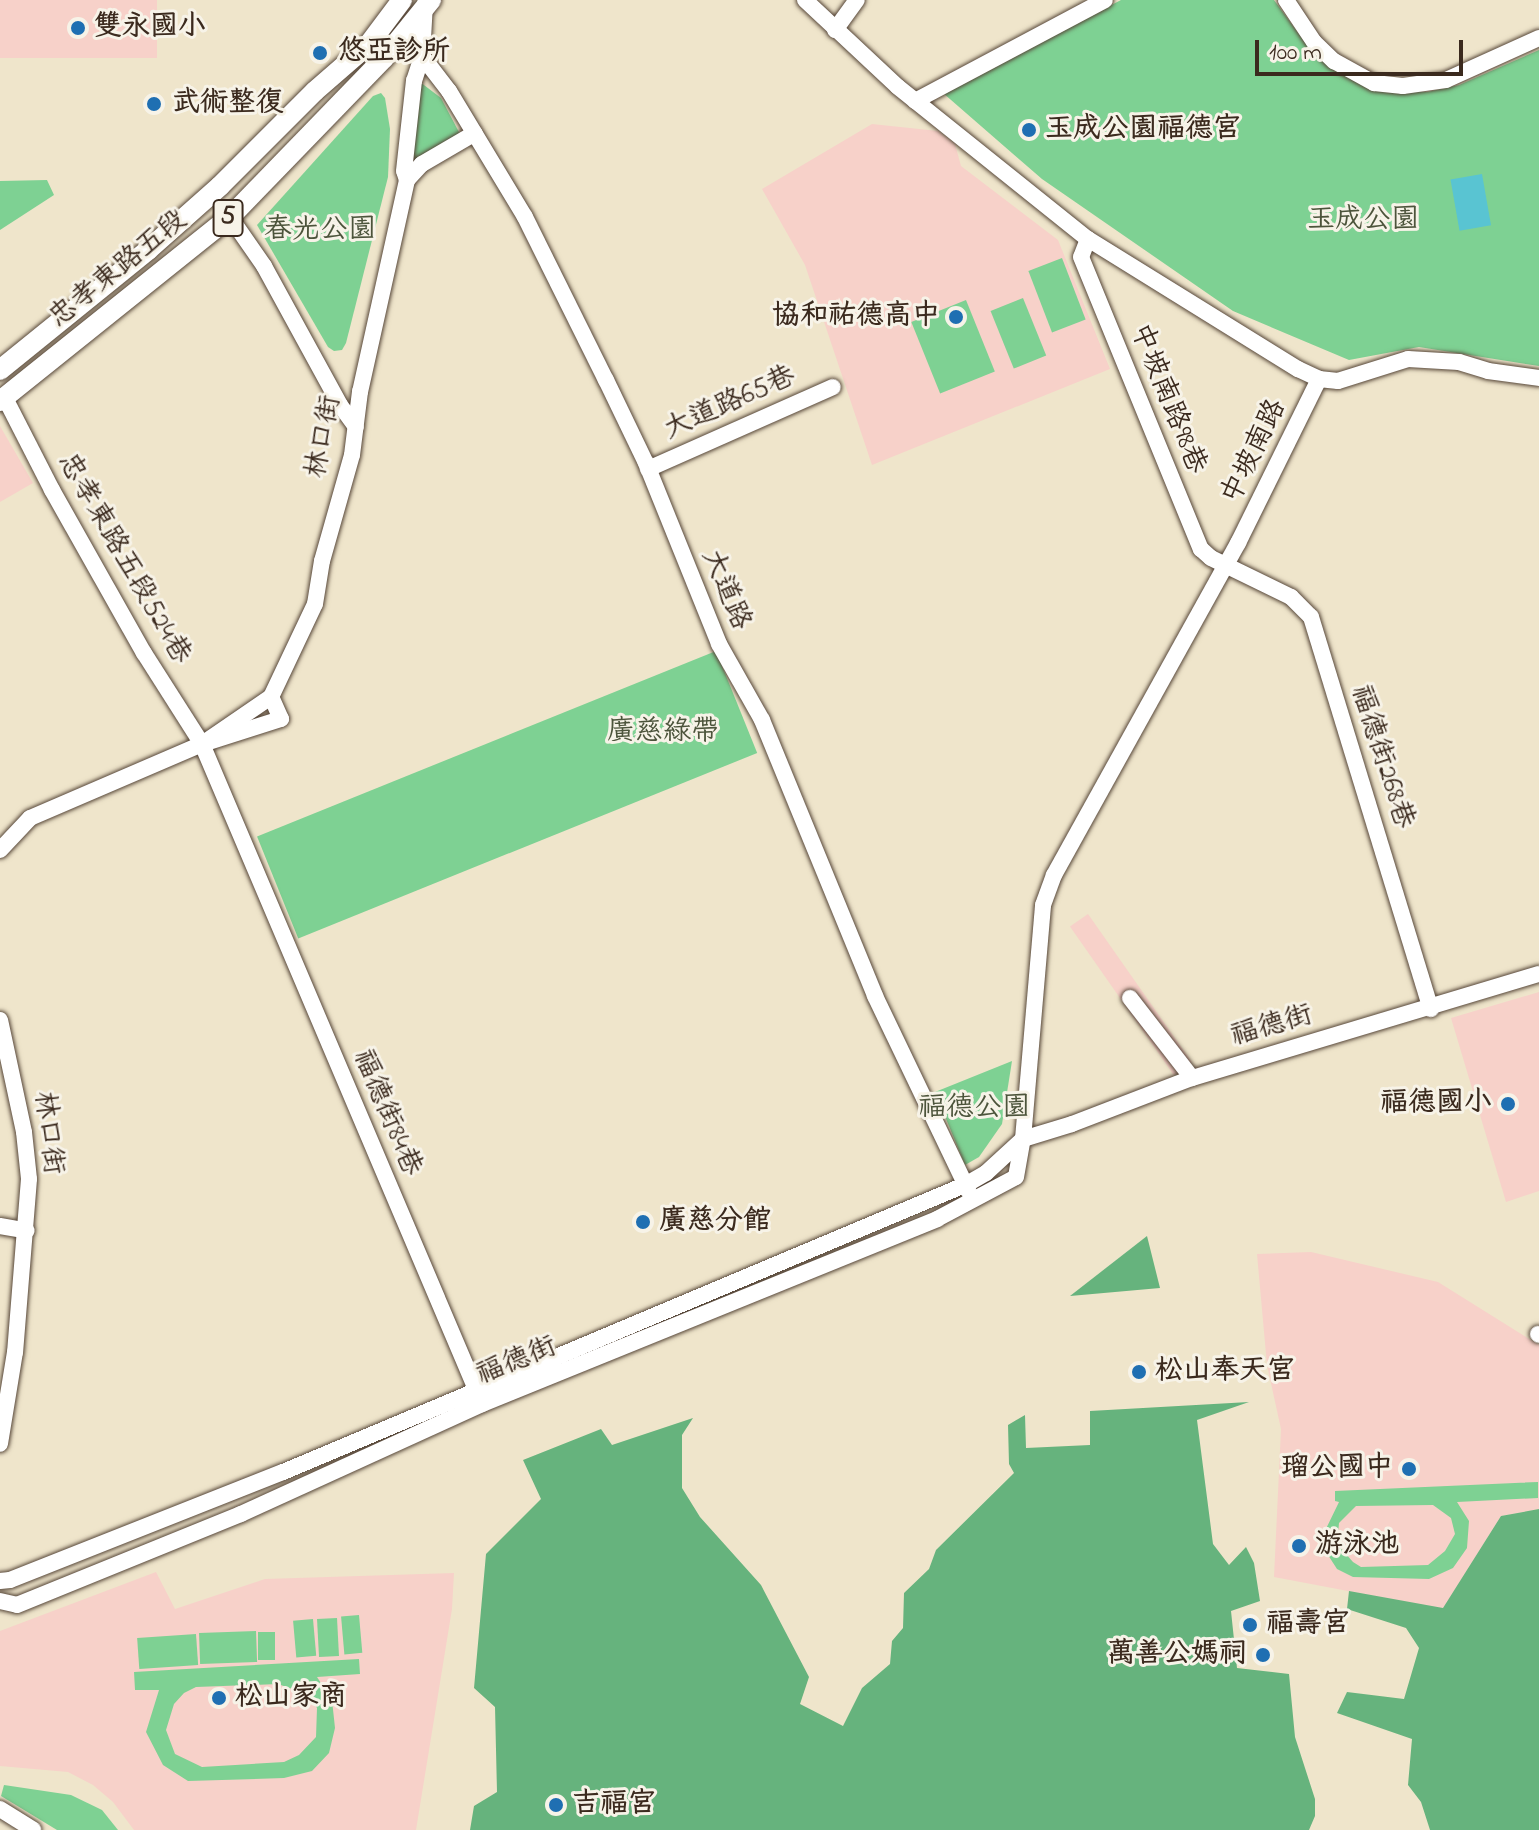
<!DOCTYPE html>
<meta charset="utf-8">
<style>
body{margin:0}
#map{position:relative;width:1539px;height:1830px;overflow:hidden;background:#efe5cb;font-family:"Indie Flower","LXGW WenKai TC",sans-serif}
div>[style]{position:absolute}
.built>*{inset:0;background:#f7d1c9;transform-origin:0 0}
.green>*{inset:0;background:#7ed193;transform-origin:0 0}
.forest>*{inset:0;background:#66b37d}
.water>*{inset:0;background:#59c4d2;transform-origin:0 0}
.roads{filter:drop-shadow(0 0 2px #564638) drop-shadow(0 0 2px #564638)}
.minor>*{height:16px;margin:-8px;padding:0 8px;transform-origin:8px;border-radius:8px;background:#fff}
.major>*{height:20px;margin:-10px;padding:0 10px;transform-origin:10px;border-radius:10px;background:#fff}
.dots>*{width:22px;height:22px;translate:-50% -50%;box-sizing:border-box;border:4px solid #f7f3e8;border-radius:50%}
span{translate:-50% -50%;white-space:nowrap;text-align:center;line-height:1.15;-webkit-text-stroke:6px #f7f3e8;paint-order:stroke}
.shield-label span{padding:2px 6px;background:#f7f3e8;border:2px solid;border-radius:6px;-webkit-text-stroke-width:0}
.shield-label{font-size:26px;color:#3b2a1e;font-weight:700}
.poi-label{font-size:28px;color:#3b2a1e;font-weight:700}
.left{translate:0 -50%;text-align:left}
.right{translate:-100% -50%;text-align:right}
.park-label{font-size:28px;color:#4c543b}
.street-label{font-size:28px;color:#3b2a1e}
.scale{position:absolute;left:1255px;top:40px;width:208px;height:36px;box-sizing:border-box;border:4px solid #3b2a1e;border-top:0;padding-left:10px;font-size:24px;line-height:28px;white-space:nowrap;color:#3b2a1e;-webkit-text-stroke:6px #f7f3e8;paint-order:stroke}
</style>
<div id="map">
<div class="built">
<div style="left:0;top:0;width:157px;height:58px"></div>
<div style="clip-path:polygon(872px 124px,938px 131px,955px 144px,961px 166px,1058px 240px,1110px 369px,872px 465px,805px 265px,762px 189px)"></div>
<div style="clip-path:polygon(0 426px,33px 483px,0 502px)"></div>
<div style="left:1088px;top:914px;width:181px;height:22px;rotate:55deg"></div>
<div style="clip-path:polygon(1539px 992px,1539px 1191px,1506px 1202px,1451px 1018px)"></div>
<div style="clip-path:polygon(1311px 1252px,1438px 1282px,1539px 1345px,1539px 1509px,1501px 1516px,1443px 1609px,1274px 1577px,1281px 1429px,1267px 1365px,1257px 1254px)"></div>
<div style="clip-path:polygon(156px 1572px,175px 1609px,265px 1579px,454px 1573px,452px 1609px,416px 1830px,134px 1830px,113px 1802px,93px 1785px,68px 1772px,0 1766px,0 1631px)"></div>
</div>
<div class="green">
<div style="clip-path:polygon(1121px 0,1274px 0,1312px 52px,1374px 89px,1427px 92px,1459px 85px,1539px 50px,1539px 366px,1419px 347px,1349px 360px,1233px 311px,1042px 179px,943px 93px)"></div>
<div style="clip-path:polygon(420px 82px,441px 98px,460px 134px,408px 167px)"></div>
<div style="clip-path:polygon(381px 93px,385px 98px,390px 129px,388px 177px,346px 343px,342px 350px,334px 351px,328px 347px,257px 225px,373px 96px)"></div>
<div style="clip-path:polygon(47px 180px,54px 195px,0 230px,0 181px)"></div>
<div style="left:1062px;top:258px;width:66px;height:36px;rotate:69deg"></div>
<div style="left:1023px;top:298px;width:62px;height:35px;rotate:68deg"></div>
<div style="left:966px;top:300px;width:77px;height:59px;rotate:68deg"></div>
<div style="left:716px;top:651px;width:110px;height:495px;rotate:68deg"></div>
<div style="clip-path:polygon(1012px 1061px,1002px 1124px,979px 1157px,965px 1165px,935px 1092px)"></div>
<div style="clip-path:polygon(evenodd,1538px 1482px,1538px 1498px,1457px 1502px,1469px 1521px,1467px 1548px,1453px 1568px,1429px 1579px,1353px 1577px,1337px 1569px,1328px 1555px,1323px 1535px,1339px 1502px,1335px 1501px,1335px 1491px,1538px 1482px,1433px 1505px,1451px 1518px,1455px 1534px,1445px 1551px,1428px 1565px,1361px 1567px,1353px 1562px,1337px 1544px,1339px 1523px,1356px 1506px,1433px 1505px)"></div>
<div style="left:359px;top:1615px;width:38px;height:18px;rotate:85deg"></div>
<div style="left:337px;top:1618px;width:38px;height:20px;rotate:87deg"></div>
<div style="left:313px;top:1619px;width:37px;height:20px;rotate:85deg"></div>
<div style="left:256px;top:1631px;width:31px;height:57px;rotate:88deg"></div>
<div style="left:258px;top:1632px;width:17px;height:28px"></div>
<div style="left:196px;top:1634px;width:31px;height:59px;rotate:86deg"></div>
<div style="clip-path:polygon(evenodd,359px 1659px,360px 1674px,317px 1677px,332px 1700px,335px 1728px,329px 1753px,312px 1771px,284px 1778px,188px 1781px,163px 1765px,146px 1732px,159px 1690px,135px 1690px,134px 1672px,359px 1659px,278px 1684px,309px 1695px,317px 1708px,316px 1737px,299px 1755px,284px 1762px,202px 1767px,175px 1754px,166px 1730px,174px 1704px,184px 1693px,196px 1687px,278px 1684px)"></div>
<div style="clip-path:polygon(4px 1785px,71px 1795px,102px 1810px,118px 1830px,57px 1830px,1px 1796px)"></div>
</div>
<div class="forest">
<div style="clip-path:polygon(1147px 1236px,1160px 1288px,1070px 1296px)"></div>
<div style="clip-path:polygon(1249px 1402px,1197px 1420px,1213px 1544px,1229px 1565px,1246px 1547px,1254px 1563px,1260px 1601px,1231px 1611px,1237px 1668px,1289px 1674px,1295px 1737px,1315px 1799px,1315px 1816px,1309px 1830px,470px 1830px,474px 1806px,497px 1792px,495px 1707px,474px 1688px,486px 1554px,541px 1499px,523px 1460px,601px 1429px,612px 1445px,693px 1418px,682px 1435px,682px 1488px,700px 1517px,761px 1585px,809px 1677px,800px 1704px,843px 1726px,862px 1688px,890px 1664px,892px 1641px,903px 1628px,904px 1593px,929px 1569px,936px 1550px,1014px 1473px,1009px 1464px,1008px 1425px,1025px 1415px,1026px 1448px,1090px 1445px,1090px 1411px)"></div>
<div style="clip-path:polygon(1539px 1509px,1539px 1830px,1430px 1830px,1421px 1802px,1408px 1785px,1412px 1739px,1337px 1713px,1347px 1692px,1404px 1699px,1419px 1648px,1406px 1628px,1347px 1609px,1349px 1591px,1443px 1608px,1501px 1516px)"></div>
</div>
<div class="water">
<div style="left:1482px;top:174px;width:52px;height:32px;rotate:80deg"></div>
</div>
<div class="roads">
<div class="minor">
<div style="left:805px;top:0;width:127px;rotate:43.1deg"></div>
<div style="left:898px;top:87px;width:243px;rotate:38.7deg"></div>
<div style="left:1088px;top:239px;width:247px;rotate:31.8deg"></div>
<div style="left:1298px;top:369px;width:23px;rotate:25deg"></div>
<div style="left:1319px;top:379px;width:19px;rotate:6deg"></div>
<div style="left:1338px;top:381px;width:73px;rotate:-17.4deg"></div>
<div style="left:1408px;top:359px;width:51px;rotate:3.4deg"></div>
<div style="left:1459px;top:362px;width:30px;rotate:17deg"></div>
<div style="left:1488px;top:371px;width:51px;rotate:7.8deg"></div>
<div style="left:1286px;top:0;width:50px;rotate:56.3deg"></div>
<div style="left:1314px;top:42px;width:28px;rotate:44deg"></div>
<div style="left:1334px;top:61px;width:46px;rotate:28.8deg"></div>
<div style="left:1374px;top:83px;width:29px;rotate:6deg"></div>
<div style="left:1403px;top:86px;width:43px;rotate:-7.9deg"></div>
<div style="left:1446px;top:80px;width:102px;rotate:-24.3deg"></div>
<div style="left:425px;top:3px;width:53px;rotate:93.2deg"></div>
<div style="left:422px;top:56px;width:44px;rotate:52.4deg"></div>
<div style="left:449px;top:91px;width:147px;rotate:58.9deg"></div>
<div style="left:525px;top:217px;width:182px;rotate:63.6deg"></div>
<div style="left:606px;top:380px;width:92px;rotate:64.3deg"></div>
<div style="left:646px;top:463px;width:195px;rotate:68deg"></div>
<div style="left:719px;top:644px;width:87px;rotate:60.5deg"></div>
<div style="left:762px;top:720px;width:298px;rotate:67.7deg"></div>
<div style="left:875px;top:996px;width:217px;rotate:64.4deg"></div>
<div style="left:835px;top:30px;width:37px;rotate:-54deg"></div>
<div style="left:915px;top:101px;width:215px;rotate:-28deg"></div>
<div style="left:407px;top:180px;width:22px;rotate:-47deg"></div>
<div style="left:422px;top:164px;width:61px;rotate:-30.3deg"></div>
<div style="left:230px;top:217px;width:60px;rotate:55.2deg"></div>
<div style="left:264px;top:266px;width:158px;rotate:61.3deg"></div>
<div style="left:340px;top:405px;width:27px;rotate:54deg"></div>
<div style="left:1088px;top:239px;width:19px;rotate:111deg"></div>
<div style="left:1081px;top:257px;width:316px;rotate:67.7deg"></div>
<div style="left:1201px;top:549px;width:13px;rotate:42deg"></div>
<div style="left:1211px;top:558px;width:89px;rotate:26deg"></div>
<div style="left:1291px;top:597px;width:28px;rotate:45deg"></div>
<div style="left:1311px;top:617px;width:410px;rotate:73deg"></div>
<div style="left:5px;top:398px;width:103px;rotate:62.9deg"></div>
<div style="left:52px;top:490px;width:187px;rotate:60.6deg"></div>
<div style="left:144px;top:653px;width:108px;rotate:57.5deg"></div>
<div style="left:202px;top:744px;width:712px;rotate:67deg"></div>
<div style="left:648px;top:469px;width:202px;rotate:-23.9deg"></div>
<div style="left:202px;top:744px;width:83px;rotate:-34.3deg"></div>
<div style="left:271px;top:697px;width:103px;rotate:-64.7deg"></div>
<div style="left:315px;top:604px;width:44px;rotate:-80.8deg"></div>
<div style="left:322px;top:561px;width:110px;rotate:-74.2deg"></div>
<div style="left:352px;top:455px;width:64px;rotate:-82.8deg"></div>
<div style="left:360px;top:392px;width:217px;rotate:-77.5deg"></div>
<div style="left:407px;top:180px;width:9px;rotate:-108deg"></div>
<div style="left:404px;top:171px;width:91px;rotate:-83.7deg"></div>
<div style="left:414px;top:81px;width:26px;rotate:-72deg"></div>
<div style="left:0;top:850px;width:44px;rotate:-46.8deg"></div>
<div style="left:30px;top:818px;width:187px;rotate:-23.3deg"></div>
<div style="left:202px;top:744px;width:83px;rotate:-17.6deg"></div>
<div style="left:281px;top:719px;width:24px;rotate:-114deg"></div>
<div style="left:1130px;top:998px;width:101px;rotate:52.2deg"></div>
<div style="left:0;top:1020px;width:115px;rotate:77.9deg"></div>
<div style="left:24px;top:1132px;width:47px;rotate:83.9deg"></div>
<div style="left:29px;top:1179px;width:174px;rotate:94.6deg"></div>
<div style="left:15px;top:1352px;width:93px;rotate:99.3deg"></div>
<div style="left:0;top:1226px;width:27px;rotate:10deg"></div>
<div style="left:1538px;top:1334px;width:1px;rotate:45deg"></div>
<div style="left:0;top:1581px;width:10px;rotate:-6deg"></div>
<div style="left:10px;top:1580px;width:294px;rotate:-21.6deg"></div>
<div style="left:283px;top:1472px;width:742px;rotate:-22.83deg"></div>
<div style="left:967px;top:1184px;width:22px;rotate:-30deg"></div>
<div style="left:986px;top:1173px;width:50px;rotate:-42.6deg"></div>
<div style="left:1023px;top:1139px;width:51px;rotate:-17deg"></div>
<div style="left:1072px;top:1124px;width:129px;rotate:-21deg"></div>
<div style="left:1192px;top:1078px;width:362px;rotate:-16.7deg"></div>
<div style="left:0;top:1601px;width:17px;rotate:13deg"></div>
<div style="left:17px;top:1605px;width:242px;rotate:-22.1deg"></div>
<div style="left:241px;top:1514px;width:265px;rotate:-24.5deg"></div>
<div style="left:482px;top:1404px;width:491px;rotate:-22.1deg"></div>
<div style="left:937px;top:1219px;width:89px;rotate:-28deg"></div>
<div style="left:1016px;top:1177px;width:39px;rotate:-80deg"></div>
<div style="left:1023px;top:1139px;width:235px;rotate:-85.1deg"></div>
<div style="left:1043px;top:905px;width:32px;rotate:-70deg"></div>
<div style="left:1054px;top:875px;width:380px;rotate:-61deg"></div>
<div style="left:1238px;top:543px;width:183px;rotate:-63.7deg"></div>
<div style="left:0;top:1809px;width:39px;rotate:32deg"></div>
</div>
<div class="major">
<div style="left:0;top:370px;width:191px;rotate:-39deg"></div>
<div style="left:148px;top:250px;width:96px;rotate:-41.6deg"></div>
<div style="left:220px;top:186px;width:134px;rotate:-45deg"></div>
<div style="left:315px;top:91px;width:72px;rotate:-41deg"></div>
<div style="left:369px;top:44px;width:55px;rotate:-53.1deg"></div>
<div style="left:0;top:401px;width:295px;rotate:-38.7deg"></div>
<div style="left:230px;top:217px;width:221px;rotate:-45.9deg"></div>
<div style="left:384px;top:58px;width:75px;rotate:-51deg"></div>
</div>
</div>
<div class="dots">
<div style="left:78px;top:28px;background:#1f6fb2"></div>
<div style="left:320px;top:53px;background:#1f6fb2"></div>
<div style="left:154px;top:104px;background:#1f6fb2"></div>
<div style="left:1029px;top:130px;background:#1f6fb2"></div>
<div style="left:956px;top:317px;background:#1f6fb2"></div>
<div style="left:1508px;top:1104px;background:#1f6fb2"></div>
<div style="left:643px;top:1222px;background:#1f6fb2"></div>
<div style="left:1139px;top:1372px;background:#1f6fb2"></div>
<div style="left:1409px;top:1469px;background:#1f6fb2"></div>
<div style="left:1299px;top:1546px;background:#1f6fb2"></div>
<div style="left:1250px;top:1625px;background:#1f6fb2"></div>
<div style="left:1263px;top:1655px;background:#1f6fb2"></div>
<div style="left:219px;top:1698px;background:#1f6fb2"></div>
<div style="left:556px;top:1805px;background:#1f6fb2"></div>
</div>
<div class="shield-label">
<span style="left:228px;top:218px">5</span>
</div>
<div class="poi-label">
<span class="left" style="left:94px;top:28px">雙永國小</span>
<span class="left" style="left:338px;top:53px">悠亞診所</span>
<span class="left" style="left:172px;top:104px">武術整復</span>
<span class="left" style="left:1045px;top:130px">玉成公園福德宮</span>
<span class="right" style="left:940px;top:317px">協和祐德高中</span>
<span class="right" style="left:1492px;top:1104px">福德國小</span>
<span class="left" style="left:659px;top:1222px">廣慈分館</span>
<span class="left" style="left:1155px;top:1372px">松山奉天宮</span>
<span class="right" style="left:1393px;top:1469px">瑠公國中</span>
<span class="left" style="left:1315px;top:1546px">游泳池</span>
<span class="left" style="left:1266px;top:1625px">福壽宮</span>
<span class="right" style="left:1247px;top:1655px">萬善公媽祠</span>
<span class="left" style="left:235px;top:1698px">松山家商</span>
<span class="left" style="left:572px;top:1805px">吉福宮</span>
</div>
<div class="park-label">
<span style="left:1363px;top:221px">玉成公園</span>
<span style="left:320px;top:231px">春光公園</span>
<span style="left:663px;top:733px">廣慈綠帶</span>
<span style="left:974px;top:1109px">福德公園</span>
</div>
<div class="street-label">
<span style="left:119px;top:270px;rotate:-39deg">忠孝東路五段</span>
<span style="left:1167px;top:399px;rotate:68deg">中坡南路98巷</span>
<span style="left:730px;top:404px;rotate:-24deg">大道路65巷</span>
<span style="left:325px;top:437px;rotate:-79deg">林口街</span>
<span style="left:1255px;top:452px;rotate:-64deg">中坡南路</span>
<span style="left:123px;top:559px;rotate:60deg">忠孝東路五段524巷</span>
<span style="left:725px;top:590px;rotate:67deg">大道路</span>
<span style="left:1381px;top:757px;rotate:72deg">福德街268巷</span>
<span style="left:1272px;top:1027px;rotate:-16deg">福德街</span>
<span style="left:386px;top:1113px;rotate:67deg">福德街84巷</span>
<span style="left:47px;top:1133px;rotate:83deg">林口街</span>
<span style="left:517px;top:1362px;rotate:-22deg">福德街</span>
</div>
<div class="scale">100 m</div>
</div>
